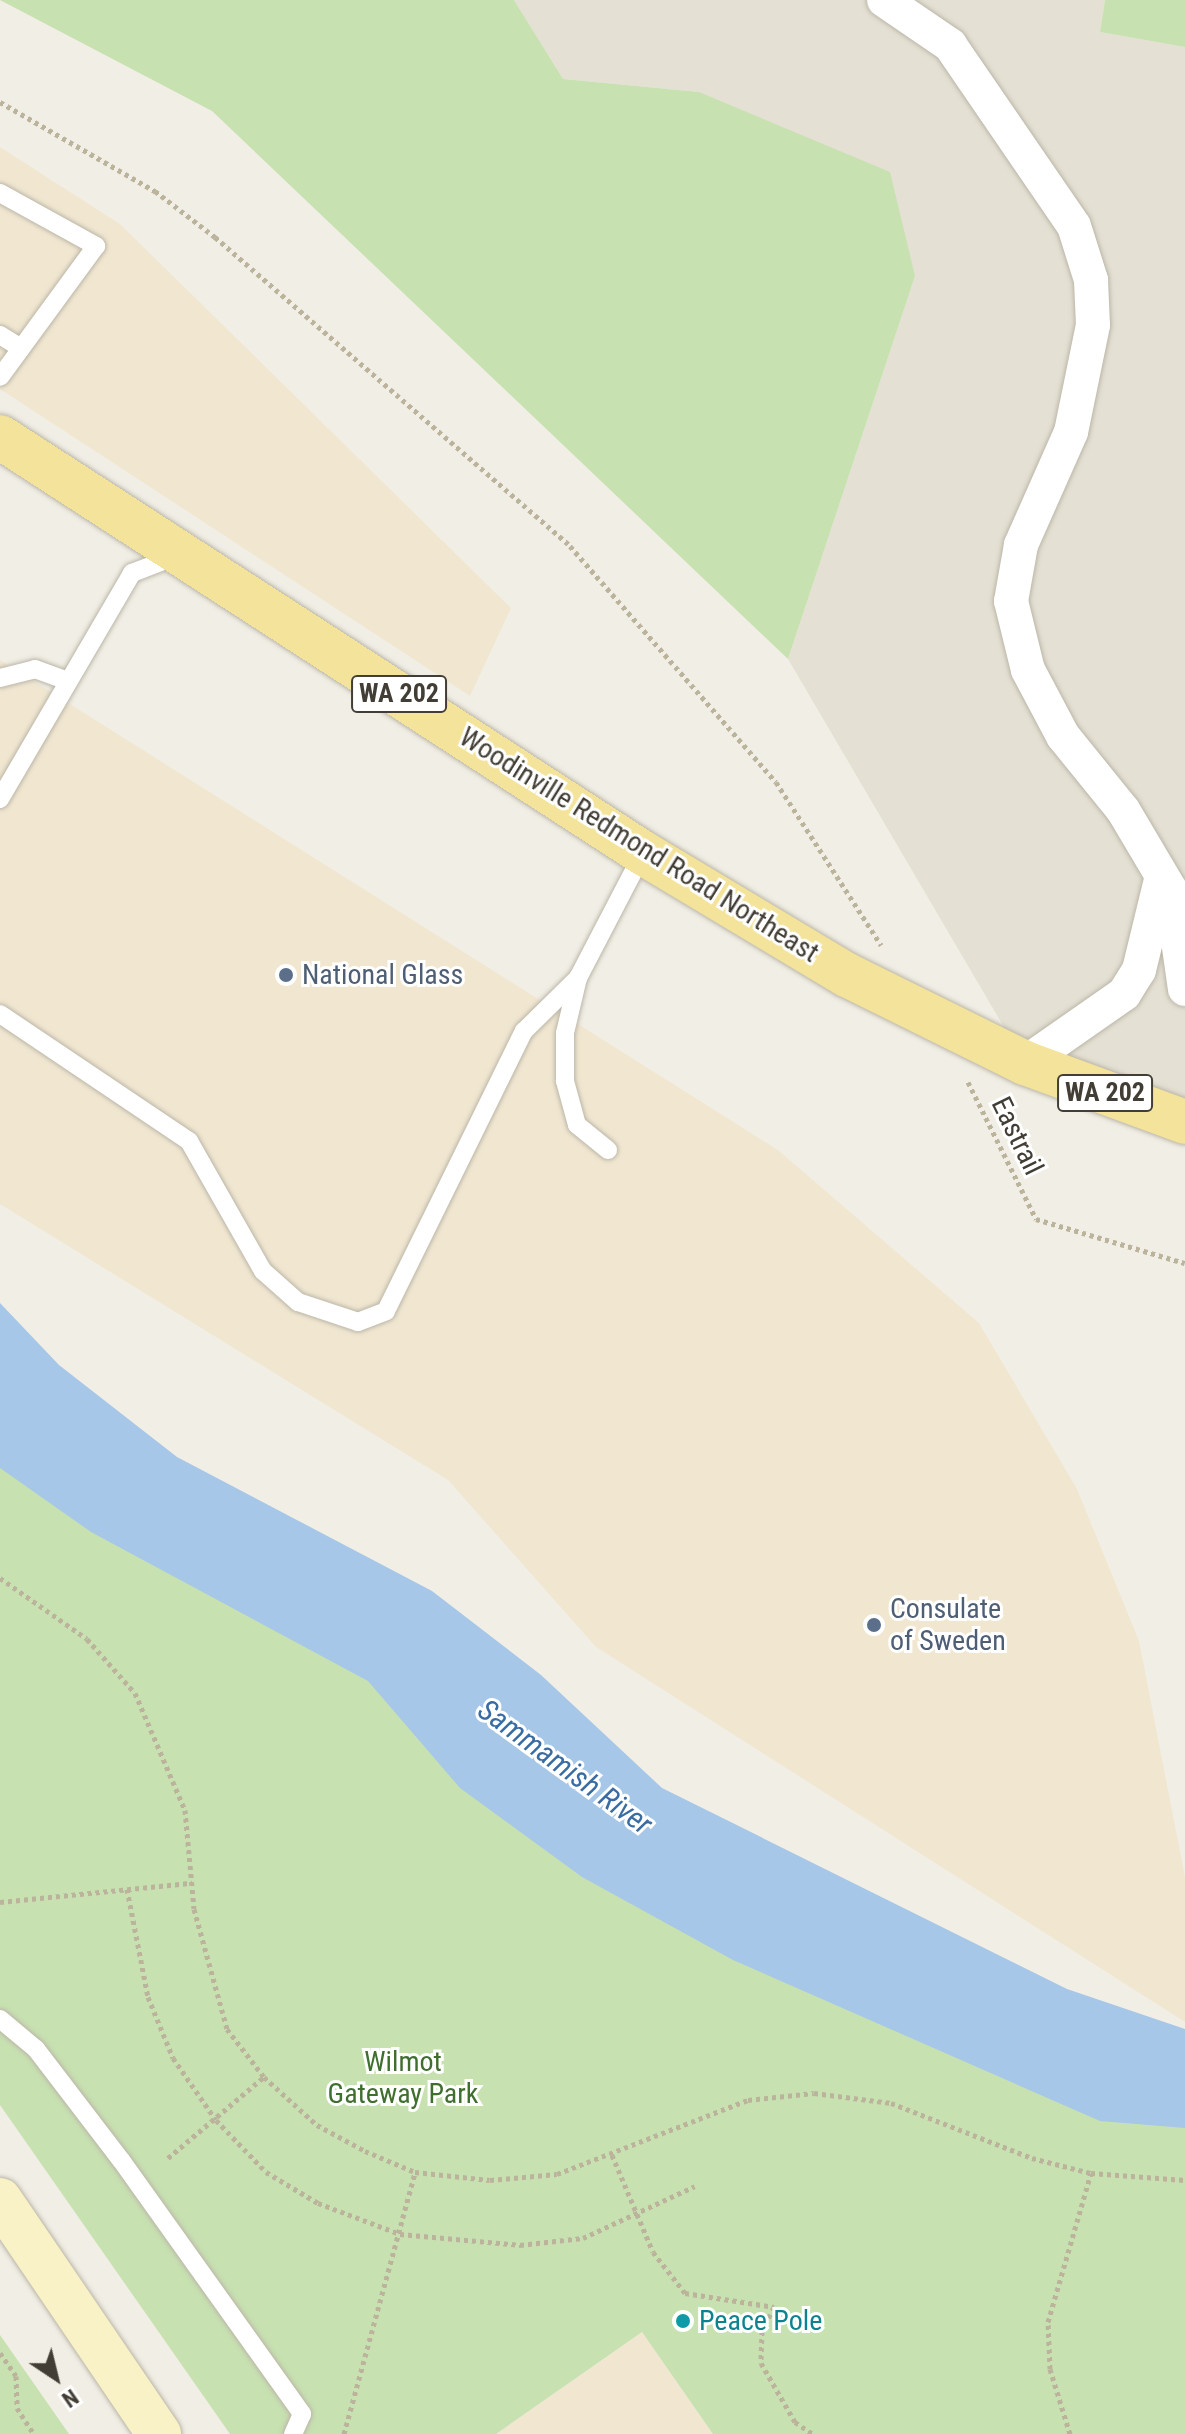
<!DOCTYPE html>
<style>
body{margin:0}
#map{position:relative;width:1185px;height:2434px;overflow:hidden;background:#f1eee5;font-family:"Roboto Condensed",sans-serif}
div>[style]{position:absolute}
.residential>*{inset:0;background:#e4e0d3}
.commercial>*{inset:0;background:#f1e7d1}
.green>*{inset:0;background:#c7e1b1}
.water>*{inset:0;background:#a6c7e8}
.path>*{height:5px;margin-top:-2.5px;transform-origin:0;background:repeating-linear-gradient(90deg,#bbb39b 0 4px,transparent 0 8px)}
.roads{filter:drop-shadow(0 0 2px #bbb6a8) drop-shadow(0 0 2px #bbb6a8)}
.service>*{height:18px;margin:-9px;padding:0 9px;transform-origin:9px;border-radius:9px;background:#fff}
.minor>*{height:34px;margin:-17px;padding:0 17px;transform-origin:17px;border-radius:17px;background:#fff}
.secondary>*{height:44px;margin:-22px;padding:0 22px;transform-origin:22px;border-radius:22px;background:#f9f2c7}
.primary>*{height:44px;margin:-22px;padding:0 22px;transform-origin:22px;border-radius:22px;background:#f4e39a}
.dots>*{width:22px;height:22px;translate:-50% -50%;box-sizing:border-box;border:4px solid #fff;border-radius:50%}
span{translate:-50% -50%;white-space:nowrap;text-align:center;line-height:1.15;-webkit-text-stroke:6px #fff;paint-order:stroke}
.shield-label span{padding:2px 6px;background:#fff;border:2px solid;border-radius:6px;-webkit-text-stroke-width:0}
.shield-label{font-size:26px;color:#423e35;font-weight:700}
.street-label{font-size:28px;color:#423e35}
.service-label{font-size:28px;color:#4e5e75}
.left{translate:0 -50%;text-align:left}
.park-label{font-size:28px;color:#406e2f}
.culture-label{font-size:28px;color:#0d838f}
.water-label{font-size:30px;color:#396ca3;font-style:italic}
.north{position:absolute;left:16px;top:2338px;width:80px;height:80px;-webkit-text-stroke:6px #fff;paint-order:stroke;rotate:145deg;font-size:22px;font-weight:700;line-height:32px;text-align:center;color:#423e35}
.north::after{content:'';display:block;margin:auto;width:28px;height:36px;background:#423e35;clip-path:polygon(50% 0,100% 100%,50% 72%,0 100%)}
</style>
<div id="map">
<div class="residential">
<div style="clip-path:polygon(514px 0,1105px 0,1100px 32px,1185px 47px,1185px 1121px,1025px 1063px,788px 659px,915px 276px,699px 92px,563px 79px)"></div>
</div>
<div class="commercial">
<div style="clip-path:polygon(0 147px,120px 224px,511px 608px,470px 696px,0 389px)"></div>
<div style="clip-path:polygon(0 660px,778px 1150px,979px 1323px,1077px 1489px,1139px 1641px,1185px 1877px,1185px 2022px,596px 1647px,448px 1480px,0 1204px)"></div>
<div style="clip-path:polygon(642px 2332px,713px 2434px,496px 2434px)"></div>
</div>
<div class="green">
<div style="clip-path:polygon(0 0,514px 0,563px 79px,699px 92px,890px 172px,915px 276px,788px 659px,212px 111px)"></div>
<div style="clip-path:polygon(1105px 0,1185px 0,1185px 47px,1100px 32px)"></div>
<div style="clip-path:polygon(0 1398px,643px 1827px,1185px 2079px,1185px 2434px,713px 2434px,642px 2332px,496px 2434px,230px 2434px,0 2105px)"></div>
<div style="clip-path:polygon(0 2335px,69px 2434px,0 2434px)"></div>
</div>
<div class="water">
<div style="clip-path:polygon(0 1303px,59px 1365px,177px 1457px,432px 1591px,541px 1675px,662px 1788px,1067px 1989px,1185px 2029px,1185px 2128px,1100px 2121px,733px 1960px,582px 1877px,460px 1788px,368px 1681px,91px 1532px,0 1468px)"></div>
</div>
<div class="path">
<div style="left:0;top:102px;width:179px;rotate:29.9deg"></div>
<div style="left:155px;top:191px;width:76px;rotate:37.5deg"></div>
<div style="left:215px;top:237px;width:471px;rotate:41deg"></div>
<div style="left:570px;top:546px;width:313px;rotate:48.9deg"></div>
<div style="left:776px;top:782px;width:194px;rotate:57.2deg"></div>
<div style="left:968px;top:1082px;width:153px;rotate:63.6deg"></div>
<div style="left:1036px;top:1219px;width:155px;rotate:16.5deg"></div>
<div style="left:0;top:1578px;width:106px;rotate:35deg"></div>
<div style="left:87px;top:1639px;width:72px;rotate:48.4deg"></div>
<div style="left:135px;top:1693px;width:127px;rotate:66.9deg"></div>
<div style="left:185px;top:1810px;width:99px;rotate:84.8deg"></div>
<div style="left:194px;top:1909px;width:124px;rotate:74.6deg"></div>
<div style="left:227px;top:2029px;width:61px;rotate:52.4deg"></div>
<div style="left:264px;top:2077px;width:72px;rotate:42.2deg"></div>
<div style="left:317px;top:2125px;width:55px;rotate:28.4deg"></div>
<div style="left:365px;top:2151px;width:54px;rotate:22.8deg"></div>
<div style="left:415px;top:2172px;width:75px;rotate:6.1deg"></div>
<div style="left:490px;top:2180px;width:67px;rotate:-5.1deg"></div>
<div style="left:557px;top:2174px;width:205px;rotate:-21.2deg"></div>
<div style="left:748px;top:2100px;width:66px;rotate:-6.1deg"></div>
<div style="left:814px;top:2093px;width:78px;rotate:7.4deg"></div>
<div style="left:891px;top:2103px;width:151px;rotate:21.3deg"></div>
<div style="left:1032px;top:2158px;width:61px;rotate:14.3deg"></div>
<div style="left:1091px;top:2173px;width:94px;rotate:4.3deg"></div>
<div style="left:127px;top:1889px;width:110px;rotate:79deg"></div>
<div style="left:148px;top:1997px;width:66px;rotate:67.7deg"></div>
<div style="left:173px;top:2058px;width:75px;rotate:55.3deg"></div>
<div style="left:216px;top:2120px;width:72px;rotate:46.1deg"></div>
<div style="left:266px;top:2172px;width:61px;rotate:30.8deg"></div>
<div style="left:318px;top:2203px;width:88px;rotate:20.7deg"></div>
<div style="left:400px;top:2234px;width:121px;rotate:5.2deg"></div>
<div style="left:520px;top:2245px;width:63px;rotate:-6.3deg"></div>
<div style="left:583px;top:2238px;width:123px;rotate:-24.9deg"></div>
<div style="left:0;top:1902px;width:193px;rotate:-5.7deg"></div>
<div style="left:612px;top:2155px;width:105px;rotate:67.1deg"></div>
<div style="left:653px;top:2252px;width:52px;rotate:52deg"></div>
<div style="left:685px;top:2293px;width:90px;rotate:8.9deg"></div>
<div style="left:774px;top:2307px;width:27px;rotate:117deg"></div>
<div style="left:762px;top:2331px;width:32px;rotate:92deg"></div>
<div style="left:761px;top:2363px;width:68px;rotate:60deg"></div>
<div style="left:795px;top:2422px;width:22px;rotate:34deg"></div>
<div style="left:168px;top:2158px;width:126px;rotate:-40.2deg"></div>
<div style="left:0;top:2353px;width:28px;rotate:55deg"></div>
<div style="left:16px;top:2376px;width:32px;rotate:88deg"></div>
<div style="left:17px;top:2408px;width:31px;rotate:57deg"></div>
<div style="left:344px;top:2434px;width:271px;rotate:-74.8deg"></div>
<div style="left:1070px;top:2434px;width:68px;rotate:-107.1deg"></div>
<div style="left:1050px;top:2369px;width:47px;rotate:-92.4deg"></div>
<div style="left:1048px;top:2322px;width:155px;rotate:-73.9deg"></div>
</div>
<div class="roads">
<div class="service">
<div style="left:0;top:193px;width:110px;rotate:28.9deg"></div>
<div style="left:96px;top:246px;width:162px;rotate:126.2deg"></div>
<div style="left:0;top:335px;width:25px;rotate:32deg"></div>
<div style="left:0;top:678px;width:36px;rotate:-14deg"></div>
<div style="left:35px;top:669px;width:32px;rotate:20deg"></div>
<div style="left:0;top:799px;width:262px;rotate:-59.7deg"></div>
<div style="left:132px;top:573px;width:47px;rotate:-21.1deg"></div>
<div style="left:0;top:1014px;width:228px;rotate:33.9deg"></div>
<div style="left:189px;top:1141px;width:150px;rotate:60.4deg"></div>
<div style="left:263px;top:1271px;width:47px;rotate:41.5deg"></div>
<div style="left:298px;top:1302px;width:63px;rotate:18.4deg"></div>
<div style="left:358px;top:1322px;width:30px;rotate:-21deg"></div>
<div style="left:386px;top:1311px;width:312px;rotate:-63.8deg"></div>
<div style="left:524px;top:1031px;width:76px;rotate:-44.5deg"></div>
<div style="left:608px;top:1150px;width:40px;rotate:-141deg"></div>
<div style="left:577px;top:1125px;width:46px;rotate:-105.3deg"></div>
<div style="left:565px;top:1081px;width:48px;rotate:-90deg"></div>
<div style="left:565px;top:1033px;width:57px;rotate:-76.7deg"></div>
<div style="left:578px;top:978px;width:141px;rotate:-62.5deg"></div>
<div style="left:0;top:2019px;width:47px;rotate:39.8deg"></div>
<div style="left:36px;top:2049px;width:140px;rotate:52.6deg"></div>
<div style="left:121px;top:2160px;width:312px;rotate:54.5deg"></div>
<div style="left:302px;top:2414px;width:22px;rotate:114deg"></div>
</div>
<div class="minor">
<div style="left:884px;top:0;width:80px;rotate:34.3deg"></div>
<div style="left:950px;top:45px;width:219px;rotate:55.6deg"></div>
<div style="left:1074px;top:226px;width:57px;rotate:72.5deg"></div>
<div style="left:1091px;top:280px;width:45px;rotate:87.5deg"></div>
<div style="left:1093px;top:325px;width:109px;rotate:101.6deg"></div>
<div style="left:1071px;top:432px;width:124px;rotate:113.9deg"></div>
<div style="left:1021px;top:545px;width:57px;rotate:100.1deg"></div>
<div style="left:1011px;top:601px;width:71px;rotate:76.2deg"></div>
<div style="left:1028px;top:670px;width:75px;rotate:62.1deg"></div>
<div style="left:1063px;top:736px;width:95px;rotate:51deg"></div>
<div style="left:1123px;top:810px;width:94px;rotate:59.3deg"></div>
<div style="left:1171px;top:891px;width:99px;rotate:81.9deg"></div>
<div style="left:1025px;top:1063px;width:121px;rotate:-34.9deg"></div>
<div style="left:1124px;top:994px;width:28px;rotate:-58deg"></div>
<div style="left:1139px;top:970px;width:93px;rotate:-76.3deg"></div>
</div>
<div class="secondary">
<div style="left:0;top:2200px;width:283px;rotate:55.8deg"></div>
</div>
<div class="primary">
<div style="left:0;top:437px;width:766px;rotate:32.9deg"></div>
<div style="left:643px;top:853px;width:238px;rotate:30.9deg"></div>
<div style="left:847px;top:975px;width:199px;rotate:26.3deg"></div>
<div style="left:1025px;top:1063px;width:171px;rotate:20.2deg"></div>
</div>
</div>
<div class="dots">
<div style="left:286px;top:975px;background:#5c6f8a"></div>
<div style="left:874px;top:1625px;background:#5c6f8a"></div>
<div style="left:683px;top:2321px;background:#0f9aa8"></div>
</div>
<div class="shield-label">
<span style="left:399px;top:694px">WA 202</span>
<span style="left:1105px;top:1093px">WA 202</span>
</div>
<div class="street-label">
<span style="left:639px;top:845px;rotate:32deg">Woodinville Redmond Road Northeast</span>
<span style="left:1017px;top:1136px;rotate:64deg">Eastrail</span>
</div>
<div class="service-label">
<span class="left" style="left:302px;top:975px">National Glass</span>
<span class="left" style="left:890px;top:1625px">Consulate<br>of Sweden</span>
</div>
<div class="park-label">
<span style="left:403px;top:2078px">Wilmot<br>Gateway Park</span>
</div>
<div class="culture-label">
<span class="left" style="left:699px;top:2321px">Peace Pole</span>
</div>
<div class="water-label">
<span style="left:565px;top:1767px;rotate:36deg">Sammamish River</span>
</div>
<div class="north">N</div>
</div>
